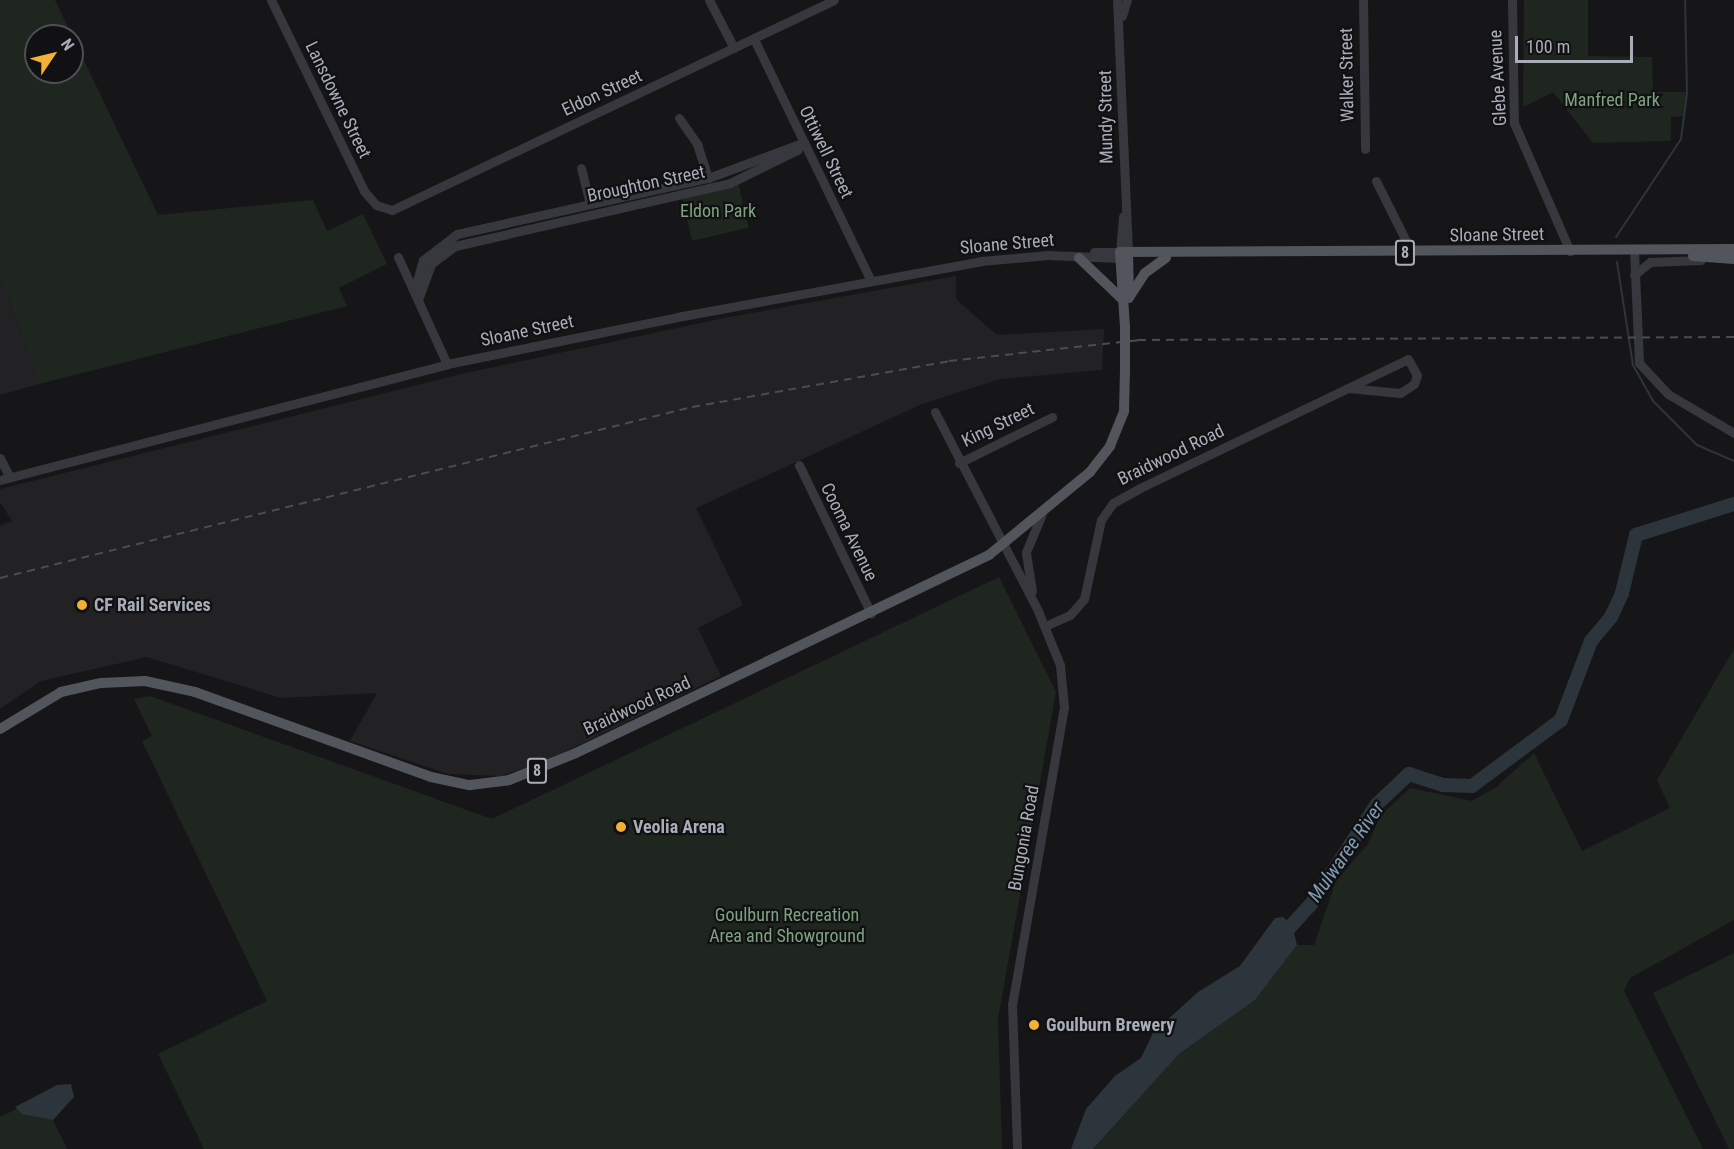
<!DOCTYPE html>
<style>
body{margin:0}
#map{position:relative;width:1734px;height:1149px;overflow:hidden;background:#161618;font-family:"Roboto Condensed",sans-serif}
div>[style]{position:absolute}
.built>*{inset:0;background:#222225}
.green>*{inset:0;background:#1e261f;transform-origin:0 0}
.water>*{inset:0;background:#2c353c}
.stream>*{height:2px;margin:-1px;padding:0 1px;transform-origin:1px;border-radius:1px;background:#2c353c}
.river>*{height:14px;margin:-7px;padding:0 7px;transform-origin:7px;border-radius:7px;background:#2c353c}
.minor>*{height:9px;margin:-4.5px;padding:0 4.5px;transform-origin:4.5px;border-radius:4.5px;background:#37383d}
.major>*{height:10px;margin:-5px;padding:0 5px;transform-origin:5px;border-radius:5px;background:#53555c}
.rail>*{height:2px;margin-top:-1px;transform-origin:0;background:repeating-linear-gradient(90deg,#4a4c52 0 8px,transparent 0 14px)}
.major-bridge>*{height:10px;margin:-5px;padding:0 5px;transform-origin:5px;border-radius:5px;background:#53555c}
.dots>*{width:16px;height:16px;translate:-50% -50%;box-sizing:border-box;border:3px solid #111113;border-radius:50%}
span{translate:-50% -50%;white-space:nowrap;text-align:center;line-height:1.15;-webkit-text-stroke:4.5px #111113;paint-order:stroke}
.shield-label span{padding:2px 4px;background:#111113;border:2px solid;border-radius:4px;-webkit-text-stroke-width:0}
.shield-label{font-size:16px;color:#a8adb8;font-weight:700}
.street-label{font-size:18px;color:#a8adb8}
.park-label{font-size:18px;color:#7fa381}
.poi-label{font-size:18px;color:#a8adb8;font-weight:700}
.left{translate:0 -50%;text-align:left}
.water-label{font-size:20px;color:#7f9bb3;font-style:italic}
.north{position:absolute;left:24px;top:24px;width:60px;height:60px;box-sizing:border-box;background:#111113;border:2px solid #4d4f55;border-radius:50%;rotate:55deg;font-size:16px;font-weight:700;line-height:24px;text-align:center;color:#a8adb8}
.north::after{content:'';display:block;margin:auto;width:21px;height:27px;background:#f2b134;clip-path:polygon(50% 0,100% 100%,50% 72%,0 100%)}
.scale{position:absolute;left:1515px;top:36px;width:118px;height:27px;box-sizing:border-box;border:3px solid #a8adb8;border-top:0;padding-left:8px;font-size:18px;line-height:21px;white-space:nowrap;color:#a8adb8;-webkit-text-stroke:4px #111113;paint-order:stroke}
</style>
<div id="map">
<div class="built">
<div style="clip-path:polygon(0 275px,39px 384px,0 395px)"></div>
<div style="clip-path:polygon(956px 276px,956px 299px,997px 335px,1104px 329px,1102px 370px,1000px 379px,922px 404px,696px 508px,743px 605px,698px 628px,721px 676px,548px 760px,501px 776px,448px 774px,350px 741px,377px 693px,281px 698px,147px 657px,41px 681px,0 709px,0 526px,12px 521px,0 502px,0 489px,466px 373px,724px 318px)"></div>
</div>
<div class="green">
<div style="clip-path:polygon(evenodd,0 0,55px 0,158px 215px,313px 200px,327px 231px,363px 214px,387px 264px,339px 288px,347px 306px,39px 384px,0 275px,0 0,36px 36px,72px 36px,72px 72px,36px 72px,36px 36px)"></div>
<div style="clip-path:polygon(1524px 0,1588px 0,1588px 56px,1652px 57px,1653px 92px,1686px 92px,1683px 116px,1671px 117px,1671px 141px,1593px 143px,1553px 92px,1523px 107px)"></div>
<div style="left:738px;top:182px;width:47px;height:58px;rotate:77deg"></div>
<div style="clip-path:polygon(999px 577px,1056px 692px,998px 1019px,1002px 1149px,204px 1149px,158px 1054px,267px 1001px,142px 741px,152px 736px,134px 699px,150px 696px,492px 819px)"></div>
<div style="clip-path:polygon(1734px 649px,1734px 920px,1630px 978px,1624px 991px,1703px 1149px,1093px 1149px,1179px 1054px,1255px 1000px,1297px 945px,1314px 945px,1336px 881px,1368px 844px,1380px 816px,1410px 788px,1472px 801px,1495px 788px,1534px 753px,1582px 851px,1670px 808px,1657px 780px)"></div>
<div style="clip-path:polygon(1734px 953px,1734px 1149px,1729px 1149px,1653px 993px)"></div>
<div style="clip-path:polygon(16px 1109px,53px 1120px,67px 1149px,0 1149px,0 1117px)"></div>
</div>
<div class="water">
<div style="clip-path:polygon(1283px 917px,1292px 925px,1297px 945px,1255px 1000px,1179px 1054px,1093px 1149px,1071px 1149px,1086px 1109px,1115px 1076px,1141px 1058px,1153px 1033px,1198px 992px,1240px 966px,1275px 918px)"></div>
<div style="clip-path:polygon(71px 1084px,74px 1097px,53px 1120px,22px 1114px,15px 1107px,57px 1085px)"></div>
</div>
<div class="stream">
<div style="left:1616px;top:237px;width:118px;rotate:-56.4deg"></div>
<div style="left:1681px;top:139px;width:46px;rotate:-82.6deg"></div>
<div style="left:1687px;top:93px;width:93px;rotate:-91.2deg"></div>
<div style="left:1617px;top:262px;width:104px;rotate:81.2deg"></div>
<div style="left:1633px;top:365px;width:41px;rotate:60.9deg"></div>
<div style="left:1653px;top:401px;width:62px;rotate:45deg"></div>
<div style="left:1697px;top:445px;width:40px;rotate:23.4deg"></div>
</div>
<div class="river">
<div style="left:1281px;top:937px;width:46px;rotate:-47.6deg"></div>
<div style="left:1312px;top:903px;width:118px;rotate:-56.7deg"></div>
<div style="left:1377px;top:804px;width:44px;rotate:-43.2deg"></div>
<div style="left:1409px;top:774px;width:36px;rotate:18deg"></div>
<div style="left:1443px;top:785px;width:29px;rotate:2deg"></div>
<div style="left:1472px;top:786px;width:111px;rotate:-36.6deg"></div>
<div style="left:1561px;top:720px;width:85px;rotate:-69.2deg"></div>
<div style="left:1591px;top:641px;width:31px;rotate:-50deg"></div>
<div style="left:1611px;top:617px;width:26px;rotate:-65deg"></div>
<div style="left:1622px;top:593px;width:60px;rotate:-76.4deg"></div>
<div style="left:1636px;top:535px;width:103px;rotate:-17.6deg"></div>
</div>
<div class="minor">
<div style="left:271px;top:0;width:212px;rotate:64deg"></div>
<div style="left:364px;top:191px;width:18px;rotate:49deg"></div>
<div style="left:376px;top:205px;width:17px;rotate:17deg"></div>
<div style="left:392px;top:210px;width:489px;rotate:-25.4deg"></div>
<div style="left:709px;top:0;width:54px;rotate:62.5deg"></div>
<div style="left:1117px;top:0;width:252px;rotate:87.5deg"></div>
<div style="left:1363px;top:0;width:149px;rotate:89.2deg"></div>
<div style="left:1512px;top:0;width:123px;rotate:89.1deg"></div>
<div style="left:1514px;top:123px;width:140px;rotate:66.4deg"></div>
<div style="left:1122px;top:16px;width:17px;rotate:-73deg"></div>
<div style="left:754px;top:39px;width:267px;rotate:64.2deg"></div>
<div style="left:679px;top:118px;width:32px;rotate:55deg"></div>
<div style="left:697px;top:144px;width:36px;rotate:72deg"></div>
<div style="left:581px;top:168px;width:34px;rotate:76deg"></div>
<div style="left:1376px;top:181px;width:80px;rotate:63.4deg"></div>
<div style="left:1094px;top:252px;width:26px"></div>
<div style="left:1120px;top:252px;width:36px;rotate:-85deg"></div>
<div style="left:1634px;top:252px;width:111px;rotate:87.4deg"></div>
<div style="left:1639px;top:363px;width:42px;rotate:46.9deg"></div>
<div style="left:1668px;top:394px;width:77px;rotate:30.6deg"></div>
<div style="left:398px;top:257px;width:118px;rotate:65.4deg"></div>
<div style="left:1634px;top:275px;width:21px;rotate:-39deg"></div>
<div style="left:1650px;top:262px;width:51px;rotate:-2.2deg"></div>
<div style="left:414px;top:291px;width:32px;rotate:-74deg"></div>
<div style="left:423px;top:260px;width:43px;rotate:-37.4deg"></div>
<div style="left:457px;top:234px;width:257px;rotate:-12.6deg"></div>
<div style="left:708px;top:178px;width:100px;rotate:-20.4deg"></div>
<div style="left:418px;top:300px;width:38px;rotate:-70deg"></div>
<div style="left:431px;top:264px;width:30px;rotate:-37deg"></div>
<div style="left:455px;top:246px;width:282px;rotate:-12.9deg"></div>
<div style="left:730px;top:183px;width:75px;rotate:-26.2deg"></div>
<div style="left:797px;top:150px;width:9px;rotate:-54deg"></div>
<div style="left:935px;top:412px;width:224px;rotate:62.6deg"></div>
<div style="left:1038px;top:611px;width:58px;rotate:67.8deg"></div>
<div style="left:1060px;top:665px;width:42px;rotate:84.6deg"></div>
<div style="left:1064px;top:707px;width:302px;rotate:99.9deg"></div>
<div style="left:1012px;top:1004px;width:145px;rotate:88deg"></div>
<div style="left:0;top:458px;width:22px;rotate:63deg"></div>
<div style="left:959px;top:463px;width:104px;rotate:-26.3deg"></div>
<div style="left:799px;top:465px;width:165px;rotate:64.1deg"></div>
<div style="left:0;top:480px;width:462px;rotate:-14.5deg"></div>
<div style="left:447px;top:364px;width:235px;rotate:-11.5deg"></div>
<div style="left:677px;top:317px;width:309px;rotate:-10.4deg"></div>
<div style="left:981px;top:261px;width:67px;rotate:-5.1deg"></div>
<div style="left:1048px;top:255px;width:72px;rotate:2.4deg"></div>
<div style="left:1032px;top:591px;width:39px;rotate:-99deg"></div>
<div style="left:1026px;top:552px;width:41px;rotate:-67.2deg"></div>
<div style="left:1045px;top:626px;width:27px;rotate:-24deg"></div>
<div style="left:1070px;top:615px;width:21px;rotate:-49deg"></div>
<div style="left:1084px;top:599px;width:81px;rotate:-77.9deg"></div>
<div style="left:1101px;top:520px;width:21px;rotate:-55deg"></div>
<div style="left:1113px;top:503px;width:31px;rotate:-29deg"></div>
<div style="left:1140px;top:488px;width:297px;rotate:-25.7deg"></div>
<div style="left:1408px;top:359px;width:18px;rotate:61deg"></div>
<div style="left:1417px;top:375px;width:9px;rotate:108deg"></div>
<div style="left:1414px;top:384px;width:17px;rotate:147deg"></div>
<div style="left:1400px;top:393px;width:52px;rotate:-174.5deg"></div>
</div>
<div class="major">
<div style="left:1128px;top:252px;width:46px;rotate:88.8deg"></div>
<div style="left:1693px;top:256px;width:41px;rotate:4.2deg"></div>
<div style="left:1079px;top:258px;width:59px;rotate:43.6deg"></div>
<div style="left:1130px;top:296px;width:27px;rotate:-57deg"></div>
<div style="left:1145px;top:273px;width:26px;rotate:-36deg"></div>
<div style="left:1125px;top:327px;width:75px;rotate:-93.8deg"></div>
<div style="left:1120px;top:252px;width:614px;rotate:-0.28deg"></div>
<div style="left:0;top:729px;width:71px;rotate:-31.2deg"></div>
<div style="left:61px;top:692px;width:41px;rotate:-12.7deg"></div>
<div style="left:101px;top:683px;width:44px;rotate:-2.6deg"></div>
<div style="left:145px;top:681px;width:51px;rotate:12.4deg"></div>
<div style="left:195px;top:692px;width:251px;rotate:19.8deg"></div>
<div style="left:431px;top:777px;width:40px;rotate:12deg"></div>
<div style="left:470px;top:785px;width:39px;rotate:-7deg"></div>
<div style="left:509px;top:780px;width:72px;rotate:-21.9deg"></div>
<div style="left:576px;top:753px;width:458px;rotate:-25.6deg"></div>
<div style="left:989px;top:555px;width:131px;rotate:-39.4deg"></div>
<div style="left:1090px;top:472px;width:33px;rotate:-52deg"></div>
<div style="left:1110px;top:446px;width:38px;rotate:-68deg"></div>
<div style="left:1124px;top:411px;width:40px;rotate:-88.6deg"></div>
</div>
<div class="rail">
<div style="left:0;top:578px;width:713px;rotate:-13.88deg"></div>
<div style="left:692px;top:407px;width:261px;rotate:-10.1deg"></div>
<div style="left:949px;top:361px;width:190px;rotate:-6.3deg"></div>
<div style="left:1138px;top:340px;width:596px;rotate:-0.29deg"></div>
</div>
<div class="major-bridge">
<div style="left:1125px;top:327px;width:44px;rotate:90deg"></div>
</div>
<div class="dots">
<div style="left:82px;top:605px;background:#f2b134"></div>
<div style="left:621px;top:827px;background:#f2b134"></div>
<div style="left:1034px;top:1025px;background:#f2b134"></div>
</div>
<div class="shield-label">
<span style="left:1405px;top:253px">8</span>
<span style="left:537px;top:771px">8</span>
</div>
<div class="street-label">
<span style="left:1347px;top:75px;rotate:-91deg">Walker Street</span>
<span style="left:1498px;top:78px;rotate:-93deg">Glebe Avenue</span>
<span style="left:602px;top:93px;rotate:-25deg">Eldon Street</span>
<span style="left:338px;top:100px;rotate:64deg">Lansdowne Street</span>
<span style="left:1106px;top:117px;rotate:-91deg">Mundy Street</span>
<span style="left:826px;top:152px;rotate:64deg">Ottiwell Street</span>
<span style="left:646px;top:184px;rotate:-12deg">Broughton Street</span>
<span style="left:1497px;top:235px;rotate:-1deg">Sloane Street</span>
<span style="left:1007px;top:244px;rotate:-5deg">Sloane Street</span>
<span style="left:527px;top:331px;rotate:-12deg">Sloane Street</span>
<span style="left:998px;top:425px;rotate:-26deg">King Street</span>
<span style="left:1171px;top:455px;rotate:-26deg">Braidwood Road</span>
<span style="left:849px;top:532px;rotate:64deg">Cooma Avenue</span>
<span style="left:637px;top:706px;rotate:-25deg">Braidwood Road</span>
<span style="left:1024px;top:838px;rotate:-80deg">Bungonia Road</span>
</div>
<div class="park-label">
<span style="left:1612px;top:100px">Manfred Park</span>
<span style="left:718px;top:211px">Eldon Park</span>
<span style="left:787px;top:926px">Goulburn Recreation<br>Area and Showground</span>
</div>
<div class="poi-label">
<span class="left" style="left:94px;top:605px">CF Rail Services</span>
<span class="left" style="left:633px;top:827px">Veolia Arena</span>
<span class="left" style="left:1046px;top:1025px">Goulburn Brewery</span>
</div>
<div class="water-label">
<span style="left:1346px;top:852px;rotate:-55deg">Mulwaree River</span>
</div>
<div class="north">N</div>
<div class="scale">100 m</div>
</div>
